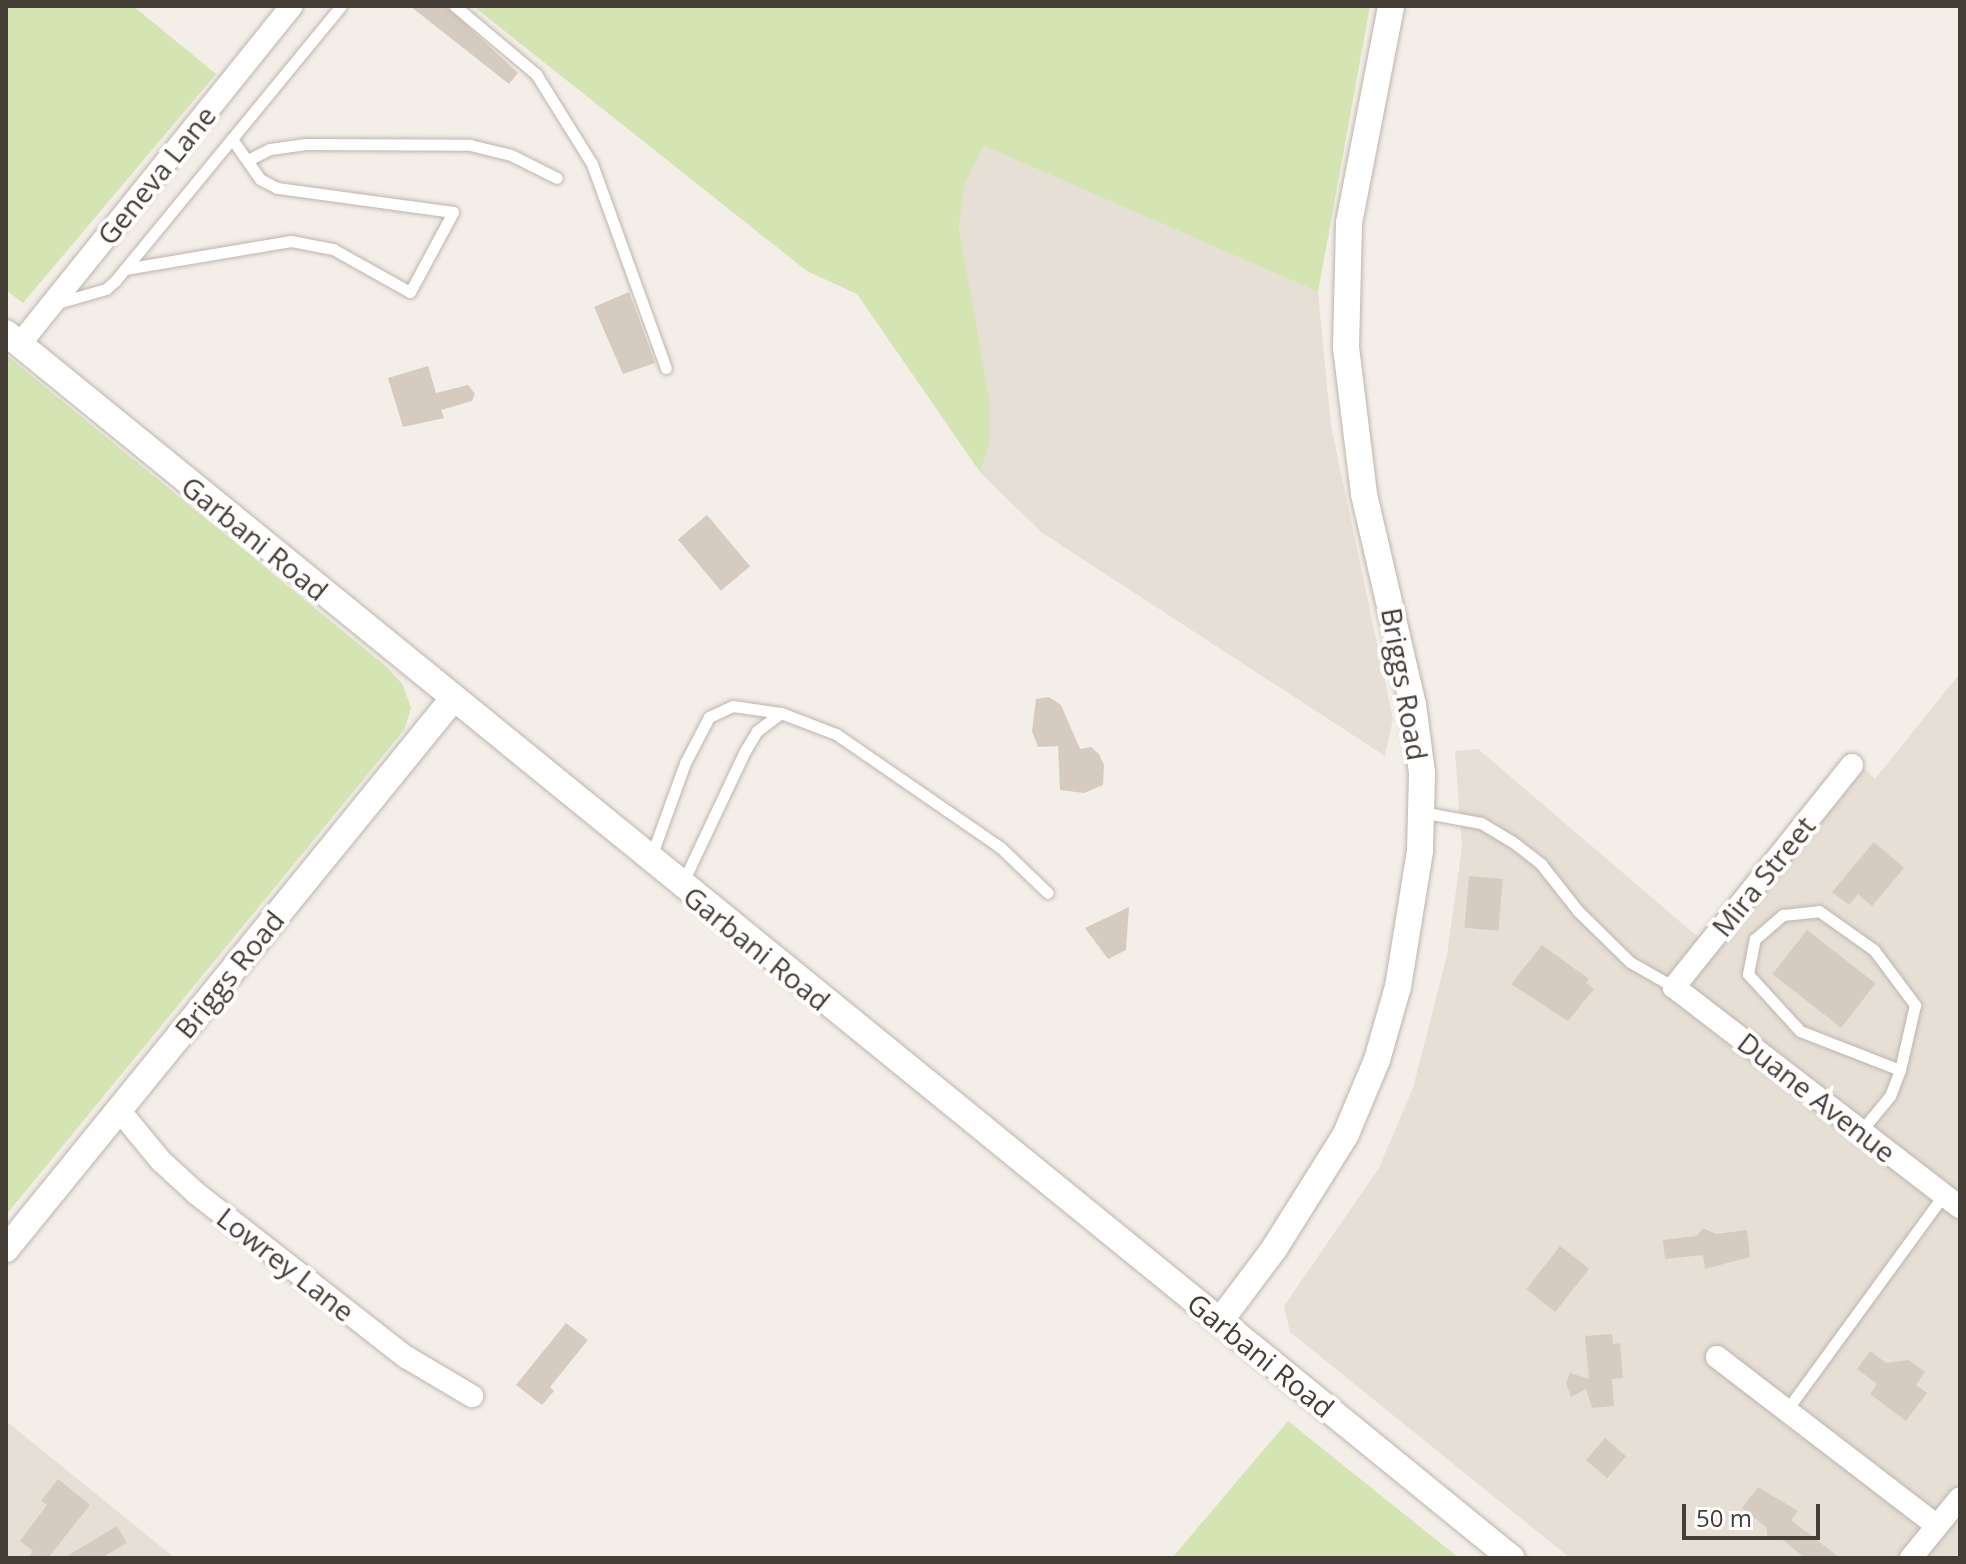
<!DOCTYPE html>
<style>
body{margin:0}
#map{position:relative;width:1966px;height:1564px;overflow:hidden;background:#f3eee8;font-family:"Open Sans",sans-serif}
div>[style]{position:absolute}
.residential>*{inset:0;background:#e6dfd6}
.green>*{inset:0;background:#d4e4b3}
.building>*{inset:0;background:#d6cbc1;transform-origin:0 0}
.roads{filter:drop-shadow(0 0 2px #bdb5ab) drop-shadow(0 0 2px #bdb5ab)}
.service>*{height:11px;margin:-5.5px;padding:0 5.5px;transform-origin:5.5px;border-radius:5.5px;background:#fff}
.minor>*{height:22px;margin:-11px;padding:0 11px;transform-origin:11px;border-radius:11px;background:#fff}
.tertiary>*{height:26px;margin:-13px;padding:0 13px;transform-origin:13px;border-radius:13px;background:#fff}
span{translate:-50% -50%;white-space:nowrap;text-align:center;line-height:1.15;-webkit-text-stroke:8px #fff;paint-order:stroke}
.street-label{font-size:28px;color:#453e37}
.frame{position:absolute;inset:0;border:8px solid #453e37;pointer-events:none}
.scale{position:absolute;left:1682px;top:1504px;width:138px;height:36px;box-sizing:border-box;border:4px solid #453e37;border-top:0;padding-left:10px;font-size:24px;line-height:28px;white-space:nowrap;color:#453e37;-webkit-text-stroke:6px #fff;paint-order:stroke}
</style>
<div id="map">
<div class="residential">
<div style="clip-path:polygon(984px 146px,1318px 292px,1331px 426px,1393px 719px,1385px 756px,1041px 532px,980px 472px,990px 442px,990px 402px,959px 227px,963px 185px)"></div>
<div style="clip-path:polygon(1960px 673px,1960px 1558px,1570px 1558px,1290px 1332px,1284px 1306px,1379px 1168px,1413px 1088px,1447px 955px,1462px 847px,1455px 751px,1478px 749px,1698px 937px,1847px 752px,1875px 779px)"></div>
<div style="clip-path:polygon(6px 1421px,175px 1558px,6px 1558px)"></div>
</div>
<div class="green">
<div style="clip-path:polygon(6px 6px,133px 6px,216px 74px,23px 303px,6px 290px)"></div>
<div style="clip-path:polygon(473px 6px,1370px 6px,1318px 292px,984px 146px,964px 185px,959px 227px,990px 402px,990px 442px,980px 472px,857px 294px,807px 271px)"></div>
<div style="clip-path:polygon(6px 355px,388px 668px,403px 685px,411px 708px,404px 730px,6px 1215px)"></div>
<div style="clip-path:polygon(1288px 1421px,1459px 1558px,1172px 1558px)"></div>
</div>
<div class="building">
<div style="clip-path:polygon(410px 6px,446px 6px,518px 73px,509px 84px)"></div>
<div style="clip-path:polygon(629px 292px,655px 363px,623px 374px,594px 307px)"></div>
<div style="clip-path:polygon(428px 366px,436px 393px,468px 385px,475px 394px,472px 401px,441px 410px,444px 418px,403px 427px,388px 378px)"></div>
<div style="left:707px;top:515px;width:67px;height:38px;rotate:50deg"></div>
<div style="clip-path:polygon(1049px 697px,1061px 705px,1080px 749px,1091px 747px,1099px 754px,1104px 765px,1103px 785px,1084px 793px,1060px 790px,1058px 746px,1038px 747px,1032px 731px,1036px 699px)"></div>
<div style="clip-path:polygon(1874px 842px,1904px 868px,1872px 906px,1858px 894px,1849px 905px,1832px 892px)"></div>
<div style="left:1469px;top:876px;width:34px;height:52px;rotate:5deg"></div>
<div style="clip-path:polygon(1129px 907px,1126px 950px,1108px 959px,1085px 928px)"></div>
<div style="left:1807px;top:930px;width:87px;height:56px;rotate:38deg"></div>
<div style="clip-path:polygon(1542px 945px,1589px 979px,1586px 983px,1594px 989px,1568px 1021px,1511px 984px)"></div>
<div style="clip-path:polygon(1703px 1228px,1716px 1234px,1747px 1230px,1750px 1257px,1705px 1269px,1703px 1255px,1665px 1259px,1663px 1240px,1697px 1236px)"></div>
<div style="left:1560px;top:1246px;width:37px;height:55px;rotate:38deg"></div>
<div style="clip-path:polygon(566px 1323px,588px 1340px,550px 1387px,554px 1391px,542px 1405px,516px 1385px)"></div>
<div style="clip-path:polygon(1612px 1334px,1613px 1344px,1620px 1343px,1623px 1378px,1612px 1379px,1614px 1406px,1592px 1408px,1586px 1389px,1571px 1397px,1566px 1383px,1570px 1373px,1589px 1379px,1585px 1336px)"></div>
<div style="clip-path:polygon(1870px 1351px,1886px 1363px,1909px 1360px,1925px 1372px,1916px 1385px,1927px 1393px,1906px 1421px,1870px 1394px,1877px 1384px,1857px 1369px)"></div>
<div style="left:1605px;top:1438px;width:28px;height:29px;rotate:41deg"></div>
<div style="clip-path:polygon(58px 1479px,90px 1505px,48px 1558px,28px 1558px,33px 1551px,20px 1541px,47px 1505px,41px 1501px)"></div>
<div style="clip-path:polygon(1758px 1487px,1798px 1511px,1791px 1520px,1840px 1558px,1805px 1558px,1780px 1538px,1768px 1540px,1766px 1527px,1742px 1508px)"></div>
<div style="clip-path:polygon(117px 1526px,127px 1543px,101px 1558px,64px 1558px)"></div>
</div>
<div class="roads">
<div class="service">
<div style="left:455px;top:6px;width:106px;rotate:40deg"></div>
<div style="left:536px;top:74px;width:106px;rotate:58.1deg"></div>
<div style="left:592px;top:164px;width:217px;rotate:70.1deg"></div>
<div style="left:250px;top:159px;width:22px;rotate:-27deg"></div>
<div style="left:270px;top:149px;width:36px;rotate:-8deg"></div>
<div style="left:306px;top:144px;width:164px;rotate:0.3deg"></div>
<div style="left:470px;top:145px;width:42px;rotate:13.7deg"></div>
<div style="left:511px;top:155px;width:51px;rotate:26.6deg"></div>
<div style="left:125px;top:269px;width:168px;rotate:-9.6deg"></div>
<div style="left:291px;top:241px;width:43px;rotate:10.8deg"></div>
<div style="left:333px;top:249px;width:88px;rotate:29.2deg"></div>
<div style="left:410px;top:292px;width:91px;rotate:-61.7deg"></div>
<div style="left:453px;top:212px;width:178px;rotate:-172.2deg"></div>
<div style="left:277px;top:188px;width:19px;rotate:-152deg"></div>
<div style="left:260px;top:179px;width:49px;rotate:-125deg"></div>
<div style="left:57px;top:303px;width:51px;rotate:-15.9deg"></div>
<div style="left:106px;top:289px;width:12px;rotate:-42deg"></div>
<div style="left:115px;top:281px;width:356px;rotate:-50.6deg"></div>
<div style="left:1421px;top:812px;width:61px;rotate:10.4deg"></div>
<div style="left:1481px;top:823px;width:37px;rotate:31deg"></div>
<div style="left:1513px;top:842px;width:36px;rotate:38deg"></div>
<div style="left:1541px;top:864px;width:60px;rotate:51.8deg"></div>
<div style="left:1578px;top:911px;width:73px;rotate:44.4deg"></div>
<div style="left:1630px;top:962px;width:51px;rotate:29.6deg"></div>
<div style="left:651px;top:857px;width:100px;rotate:-70.1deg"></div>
<div style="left:685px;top:763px;width:52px;rotate:-62.4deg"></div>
<div style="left:709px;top:717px;width:26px;rotate:-25deg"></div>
<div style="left:733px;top:706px;width:49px;rotate:8.3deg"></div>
<div style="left:683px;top:882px;width:145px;rotate:-64.7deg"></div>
<div style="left:745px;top:751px;width:23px;rotate:-59deg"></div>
<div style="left:757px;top:731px;width:30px;rotate:-37deg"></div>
<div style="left:781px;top:713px;width:59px;rotate:20.9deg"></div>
<div style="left:836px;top:734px;width:199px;rotate:34.6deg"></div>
<div style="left:1000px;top:847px;width:66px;rotate:43.8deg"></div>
<div style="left:1861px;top:1131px;width:45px;rotate:-50.4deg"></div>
<div style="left:1890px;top:1096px;width:28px;rotate:-69deg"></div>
<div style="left:1900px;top:1070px;width:107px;rotate:-158.7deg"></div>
<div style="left:1800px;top:1031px;width:77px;rotate:-132.4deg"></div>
<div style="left:1748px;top:974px;width:36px;rotate:-79deg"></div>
<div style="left:1755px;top:939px;width:37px;rotate:-41deg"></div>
<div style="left:1783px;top:915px;width:36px;rotate:-6deg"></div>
<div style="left:1819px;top:911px;width:67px;rotate:35.3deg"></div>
<div style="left:1874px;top:950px;width:69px;rotate:53.3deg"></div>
<div style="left:1915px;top:1005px;width:67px;rotate:103deg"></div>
<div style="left:1786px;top:1411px;width:268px;rotate:-53.9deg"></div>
</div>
<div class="minor">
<div style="left:19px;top:345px;width:435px;rotate:-51.2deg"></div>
<div style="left:1852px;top:765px;width:285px;rotate:128.7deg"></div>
<div style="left:1674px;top:987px;width:361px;rotate:37.6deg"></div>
<div style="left:119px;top:1110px;width:66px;rotate:50.5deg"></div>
<div style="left:161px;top:1161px;width:49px;rotate:42.5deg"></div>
<div style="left:197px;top:1194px;width:265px;rotate:38deg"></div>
<div style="left:406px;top:1357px;width:77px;rotate:30.6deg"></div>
<div style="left:1717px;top:1357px;width:277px;rotate:37.5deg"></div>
<div style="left:1911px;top:1558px;width:77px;rotate:-50.8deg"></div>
</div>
<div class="tertiary">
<div style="left:6px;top:333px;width:1941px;rotate:39.14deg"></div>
<div style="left:6px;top:1249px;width:707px;rotate:-50.91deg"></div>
<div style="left:1220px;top:1321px;width:90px;rotate:-53.1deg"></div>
<div style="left:1274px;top:1249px;width:136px;rotate:-57.9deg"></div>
<div style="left:1346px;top:1134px;width:80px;rotate:-67.3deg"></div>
<div style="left:1377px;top:1060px;width:76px;rotate:-74deg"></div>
<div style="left:1398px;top:987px;width:138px;rotate:-80.8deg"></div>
<div style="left:1420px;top:851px;width:78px;rotate:-88.5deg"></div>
<div style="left:1422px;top:773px;width:69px;rotate:-97.5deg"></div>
<div style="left:1413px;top:705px;width:217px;rotate:-103.1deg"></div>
<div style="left:1364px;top:494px;width:148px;rotate:-97deg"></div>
<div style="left:1346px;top:347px;width:124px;rotate:-88.6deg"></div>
<div style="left:1349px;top:223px;width:221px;rotate:-79deg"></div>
</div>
</div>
<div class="street-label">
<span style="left:156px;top:175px;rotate:-51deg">Geneva Lane</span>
<span style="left:255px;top:538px;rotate:39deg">Garbani Road</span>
<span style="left:1405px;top:684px;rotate:80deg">Briggs Road</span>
<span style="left:1763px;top:876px;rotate:-51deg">Mira Street</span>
<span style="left:757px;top:948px;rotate:39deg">Garbani Road</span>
<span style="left:229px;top:974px;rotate:-51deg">Briggs Road</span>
<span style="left:1817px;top:1097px;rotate:38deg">Duane Avenue</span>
<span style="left:286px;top:1264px;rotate:38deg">Lowrey Lane</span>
<span style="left:1261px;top:1355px;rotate:39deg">Garbani Road</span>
</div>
<div class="frame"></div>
<div class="scale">50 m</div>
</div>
